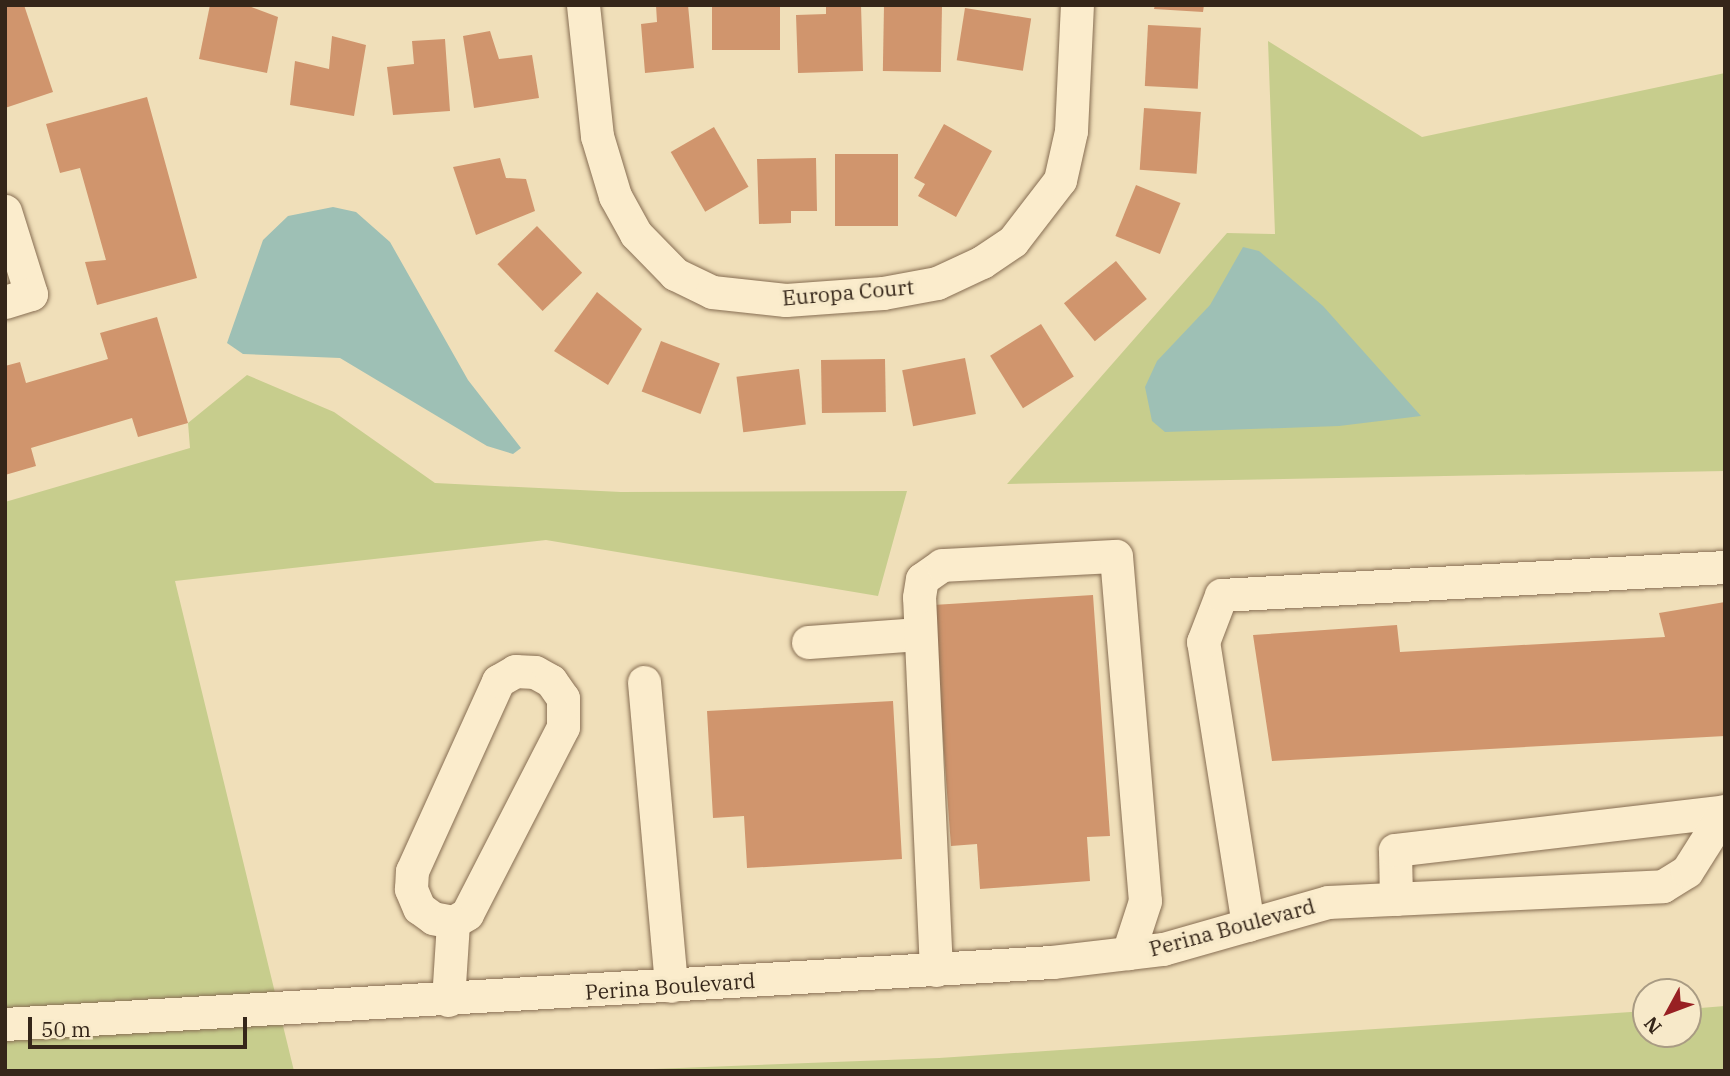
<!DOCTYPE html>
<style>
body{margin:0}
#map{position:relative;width:1730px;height:1076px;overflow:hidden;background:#f0dfb9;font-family:"IBM Plex Serif",serif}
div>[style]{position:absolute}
.green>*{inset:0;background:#c7cd8d}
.water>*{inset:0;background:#9ec0b5}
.building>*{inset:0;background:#d0956d;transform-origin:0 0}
.roads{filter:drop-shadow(0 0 2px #876e53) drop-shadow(0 0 2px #876e53)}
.minor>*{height:33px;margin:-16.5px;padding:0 16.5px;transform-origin:16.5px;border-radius:16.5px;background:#fbeccc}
span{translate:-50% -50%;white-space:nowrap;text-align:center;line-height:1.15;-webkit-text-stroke:7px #f7e9c9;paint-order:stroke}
.street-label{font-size:21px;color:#352619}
.frame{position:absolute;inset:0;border:7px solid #352619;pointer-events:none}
.north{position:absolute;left:1632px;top:978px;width:70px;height:70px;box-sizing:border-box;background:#f7e9c9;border:2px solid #a99b83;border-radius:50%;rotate:229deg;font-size:19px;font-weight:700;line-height:28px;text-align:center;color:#352619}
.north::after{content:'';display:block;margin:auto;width:24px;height:32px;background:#982023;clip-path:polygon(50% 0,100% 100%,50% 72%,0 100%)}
.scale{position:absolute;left:28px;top:1017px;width:219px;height:32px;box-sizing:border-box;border:4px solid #352619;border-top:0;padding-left:9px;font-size:21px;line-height:24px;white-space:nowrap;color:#352619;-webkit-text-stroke:5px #f7e9c9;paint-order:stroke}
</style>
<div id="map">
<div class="green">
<div style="clip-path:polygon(1268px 41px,1422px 137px,1725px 73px,1725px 471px,1007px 484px,1227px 233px,1275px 234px)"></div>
<div style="clip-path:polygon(247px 375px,334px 412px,435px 483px,621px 492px,907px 491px,878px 596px,546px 540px,175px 581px,294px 1071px,5px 1071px,5px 502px,190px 448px,188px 423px)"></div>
<div style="clip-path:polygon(1725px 1006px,1725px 1071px,601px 1071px,939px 1058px,1646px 1011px,1646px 1034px,1688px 1034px,1688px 1009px)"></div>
</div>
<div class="water">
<div style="clip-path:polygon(333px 207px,356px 212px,390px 242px,468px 380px,521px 448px,513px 454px,487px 446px,340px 358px,243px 354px,227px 343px,263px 240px,288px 216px)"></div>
<div style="clip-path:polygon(1243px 247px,1259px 251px,1323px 306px,1421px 416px,1339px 426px,1165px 432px,1152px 421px,1145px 387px,1157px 361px,1210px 305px)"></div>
</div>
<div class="building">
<div style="clip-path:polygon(5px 5px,24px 5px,53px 92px,5px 108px)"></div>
<div style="clip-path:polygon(210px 5px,246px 5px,278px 17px,267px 73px,199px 59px)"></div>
<div style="clip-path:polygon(656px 5px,688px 5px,694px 68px,645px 73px,641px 24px,657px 22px)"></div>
<div style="left:712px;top:5px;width:68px;height:45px"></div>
<div style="clip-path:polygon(826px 5px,861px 5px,863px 71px,798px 73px,796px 15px,826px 14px)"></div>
<div style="left:884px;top:5px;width:58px;height:66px;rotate:1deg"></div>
<div style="clip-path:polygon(1155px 5px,1204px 5px,1203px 12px,1154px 9px)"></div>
<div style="left:965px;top:8px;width:67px;height:53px;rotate:9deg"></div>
<div style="left:1148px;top:25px;width:53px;height:61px;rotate:3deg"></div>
<div style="clip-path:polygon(490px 31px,499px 59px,532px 55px,539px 98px,474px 108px,463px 36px)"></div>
<div style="clip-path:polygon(332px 36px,366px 45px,354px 116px,290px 105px,295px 61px,329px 69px)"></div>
<div style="clip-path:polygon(445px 39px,450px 111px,393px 115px,387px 67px,414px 64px,412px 41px)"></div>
<div style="clip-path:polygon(147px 97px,197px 278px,97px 305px,85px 262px,106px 260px,80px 168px,60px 173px,46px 124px)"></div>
<div style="left:1144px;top:108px;width:57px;height:62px;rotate:4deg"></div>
<div style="clip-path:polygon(944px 124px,992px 151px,956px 217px,918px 196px,925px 184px,914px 178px)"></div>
<div style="left:714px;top:127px;width:69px;height:50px;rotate:60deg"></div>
<div style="left:835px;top:154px;width:63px;height:72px"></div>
<div style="clip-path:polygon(500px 158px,506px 178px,526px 179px,535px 211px,476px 235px,453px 167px)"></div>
<div style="clip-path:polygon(816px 158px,817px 211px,791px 211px,791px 223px,759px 224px,757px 159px)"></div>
<div style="left:1136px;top:185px;width:48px;height:55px;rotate:22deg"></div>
<div style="left:537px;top:226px;width:65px;height:55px;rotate:46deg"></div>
<div style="left:1116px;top:261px;width:49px;height:67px;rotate:51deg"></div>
<div style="clip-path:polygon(597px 292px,642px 329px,608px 385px,554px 351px)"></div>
<div style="clip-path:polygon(157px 317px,188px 423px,138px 437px,132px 418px,31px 448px,36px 466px,5px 475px,5px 366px,20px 362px,26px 383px,108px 359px,100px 333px)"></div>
<div style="left:1041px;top:324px;width:62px;height:60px;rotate:58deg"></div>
<div style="left:661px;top:341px;width:63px;height:54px;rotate:21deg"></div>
<div style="left:965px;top:358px;width:57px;height:64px;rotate:79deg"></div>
<div style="left:885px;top:359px;width:53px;height:64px;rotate:89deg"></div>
<div style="left:799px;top:369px;width:56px;height:63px;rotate:83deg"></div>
<div style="clip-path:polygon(1093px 595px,1110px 836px,1087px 837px,1090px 881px,980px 889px,977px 844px,951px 846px,933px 605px)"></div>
<div style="clip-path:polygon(1725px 602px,1725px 736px,1272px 761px,1253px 635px,1397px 625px,1400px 652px,1665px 637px,1659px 613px)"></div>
<div style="clip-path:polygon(893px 701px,902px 859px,747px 868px,744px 816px,713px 818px,707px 711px)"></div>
</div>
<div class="roads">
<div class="minor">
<div style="left:583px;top:5px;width:132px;rotate:83.9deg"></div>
<div style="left:597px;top:136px;width:63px;rotate:73.3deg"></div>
<div style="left:615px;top:196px;width:43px;rotate:61.1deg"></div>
<div style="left:636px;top:234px;width:56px;rotate:45.7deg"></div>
<div style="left:675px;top:274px;width:41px;rotate:25.9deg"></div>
<div style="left:712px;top:292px;width:74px;rotate:6.2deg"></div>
<div style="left:786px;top:300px;width:97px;rotate:-4.1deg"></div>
<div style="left:883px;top:293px;width:55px;rotate:-10.5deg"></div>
<div style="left:937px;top:283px;width:50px;rotate:-25deg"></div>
<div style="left:982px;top:262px;width:37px;rotate:-34deg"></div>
<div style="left:1013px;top:241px;width:77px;rotate:-52.4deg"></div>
<div style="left:1060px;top:180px;width:50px;rotate:-77.3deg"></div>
<div style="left:1071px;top:131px;width:126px;rotate:-87.3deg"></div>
<div style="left:5px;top:211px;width:87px;rotate:72.6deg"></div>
<div style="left:31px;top:294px;width:27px;rotate:163deg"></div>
<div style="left:808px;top:642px;width:112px;rotate:-4.1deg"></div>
<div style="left:515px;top:671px;width:20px;rotate:3deg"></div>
<div style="left:535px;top:672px;width:18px;rotate:29deg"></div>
<div style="left:551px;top:681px;width:21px;rotate:55deg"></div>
<div style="left:563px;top:698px;width:29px;rotate:90deg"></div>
<div style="left:563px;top:727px;width:210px;rotate:117.2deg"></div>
<div style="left:467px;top:914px;width:16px;rotate:150deg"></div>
<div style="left:453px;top:922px;width:20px;rotate:-169deg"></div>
<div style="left:433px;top:918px;width:17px;rotate:-144deg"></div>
<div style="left:419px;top:908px;width:21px;rotate:-113deg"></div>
<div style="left:411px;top:889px;width:18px;rotate:-87deg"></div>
<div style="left:412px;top:871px;width:209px;rotate:-65.6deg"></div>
<div style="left:498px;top:681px;width:20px;rotate:-30deg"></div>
<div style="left:644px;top:682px;width:305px;rotate:84.9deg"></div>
<div style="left:1396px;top:899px;width:49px;rotate:-91.2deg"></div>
<div style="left:1395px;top:850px;width:332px;rotate:-6.7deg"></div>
<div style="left:1248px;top:925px;width:287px;rotate:-99deg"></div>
<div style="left:1203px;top:642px;width:50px;rotate:-69deg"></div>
<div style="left:1221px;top:595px;width:505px;rotate:-3.18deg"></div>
<div style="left:936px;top:970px;width:373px;rotate:-92.6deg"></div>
<div style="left:919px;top:597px;width:18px;rotate:-81deg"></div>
<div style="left:922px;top:579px;width:24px;rotate:-35deg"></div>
<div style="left:942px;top:565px;width:174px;rotate:-3deg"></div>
<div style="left:1116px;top:556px;width:346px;rotate:85.2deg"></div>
<div style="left:1145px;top:901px;width:55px;rotate:108.1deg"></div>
<div style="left:448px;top:1000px;width:78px;rotate:-86.3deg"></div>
<div style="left:5px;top:1024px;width:1049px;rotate:-3.39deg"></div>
<div style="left:1052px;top:962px;width:112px;rotate:-6.7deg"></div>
<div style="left:1163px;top:949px;width:172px;rotate:-15.9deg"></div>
<div style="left:1328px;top:902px;width:335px;rotate:-2.7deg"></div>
<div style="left:1663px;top:886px;width:28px;rotate:-32deg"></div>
<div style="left:1687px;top:871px;width:71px;rotate:-57.7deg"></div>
</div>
</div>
<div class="street-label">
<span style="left:848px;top:292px;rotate:-5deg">Europa Court</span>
<span style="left:1232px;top:927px;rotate:-15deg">Perina Boulevard</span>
<span style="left:670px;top:986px;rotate:-4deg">Perina Boulevard</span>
</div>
<div class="frame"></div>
<div class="north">N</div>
<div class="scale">50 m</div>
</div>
